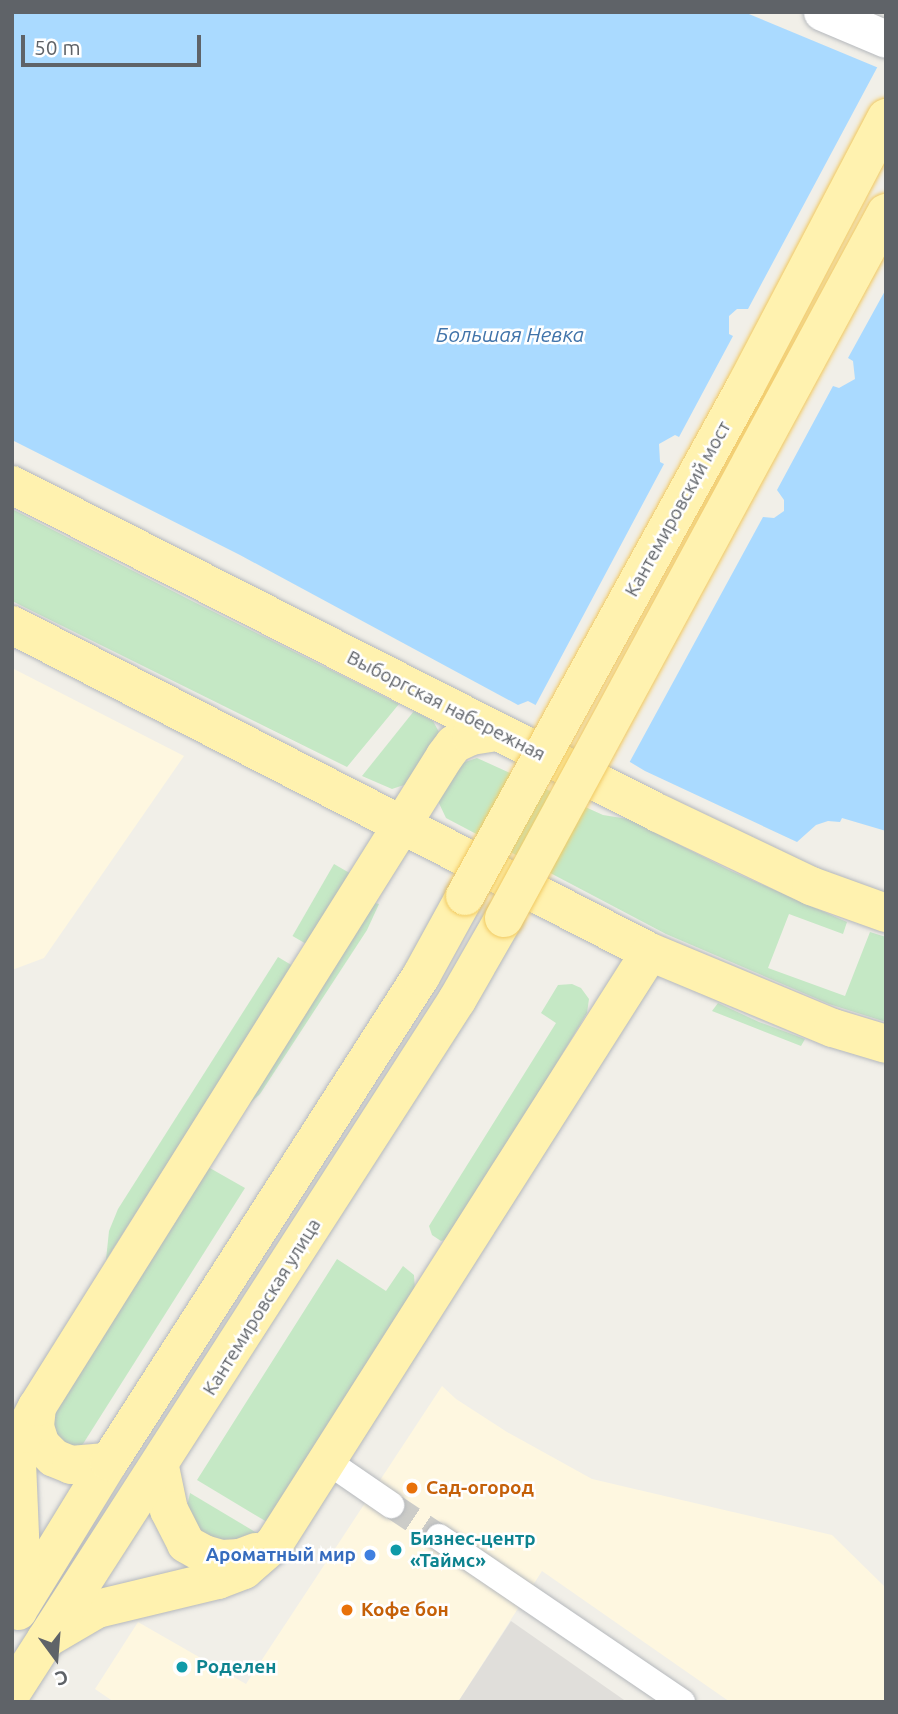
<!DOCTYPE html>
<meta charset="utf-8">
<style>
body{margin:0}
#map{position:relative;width:898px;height:1714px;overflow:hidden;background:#f1efe8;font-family:Ubuntu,sans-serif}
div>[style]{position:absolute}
.commercial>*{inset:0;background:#fef7e0}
.industrial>*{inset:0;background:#e0deda}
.green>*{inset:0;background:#c5e8c5;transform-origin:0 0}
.water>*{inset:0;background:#aadaff}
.pier>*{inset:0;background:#f1efe8}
.street-tunnel>*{height:26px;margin-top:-13px;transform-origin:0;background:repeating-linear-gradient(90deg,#ccccc8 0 26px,transparent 0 39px)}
.roads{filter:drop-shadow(0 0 2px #b5b8bc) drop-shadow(0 0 2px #b5b8bc)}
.street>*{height:26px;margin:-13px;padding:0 13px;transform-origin:13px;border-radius:13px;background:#fff}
.secondary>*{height:37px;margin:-18.5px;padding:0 18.5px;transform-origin:18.5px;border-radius:18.5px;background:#fff}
.primary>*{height:38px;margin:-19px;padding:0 19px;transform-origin:19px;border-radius:19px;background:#fff2af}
.bridges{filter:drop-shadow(0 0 2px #f2c960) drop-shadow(0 0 2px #f2c960)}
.primary-bridge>*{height:38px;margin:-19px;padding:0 19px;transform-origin:19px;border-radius:19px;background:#fff2af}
.dots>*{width:19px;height:19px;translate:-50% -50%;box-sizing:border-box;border:4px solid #fff;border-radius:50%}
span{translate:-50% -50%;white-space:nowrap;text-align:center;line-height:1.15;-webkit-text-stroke:5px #fff;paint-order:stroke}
.street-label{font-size:19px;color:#5f6368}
.food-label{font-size:19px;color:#c56008;font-weight:700}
.left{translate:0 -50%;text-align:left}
.culture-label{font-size:19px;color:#0d838f;font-weight:700}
.shop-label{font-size:19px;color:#366cbe;font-weight:700}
.right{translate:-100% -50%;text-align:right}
.water-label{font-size:21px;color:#4174aa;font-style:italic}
.frame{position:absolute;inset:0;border:14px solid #5f6368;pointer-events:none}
.north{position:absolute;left:21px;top:1623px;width:70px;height:70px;-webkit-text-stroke:5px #fff;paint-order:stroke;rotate:164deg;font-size:19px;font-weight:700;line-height:28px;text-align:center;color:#5f6368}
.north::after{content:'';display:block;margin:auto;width:24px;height:32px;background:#5f6368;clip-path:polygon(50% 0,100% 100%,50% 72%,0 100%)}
.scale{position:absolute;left:21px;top:35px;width:180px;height:32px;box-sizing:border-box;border:4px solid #5f6368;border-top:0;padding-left:9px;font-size:21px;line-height:24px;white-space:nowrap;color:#5f6368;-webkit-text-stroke:5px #fff;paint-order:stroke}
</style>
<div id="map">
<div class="commercial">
<div style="clip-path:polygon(12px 668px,184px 756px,44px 958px,12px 970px)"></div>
<div style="clip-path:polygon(442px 1386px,456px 1399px,507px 1432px,592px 1479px,832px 1535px,886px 1588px,886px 1702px,730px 1702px,542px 1571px,458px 1702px,114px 1702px,95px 1689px,138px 1622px,246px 1684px)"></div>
</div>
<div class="industrial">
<div style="clip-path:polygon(511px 1621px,627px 1702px,458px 1702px)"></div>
</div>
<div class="green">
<div style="clip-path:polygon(12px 509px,194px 602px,399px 704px,347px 767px,12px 601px)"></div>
<div style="clip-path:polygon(414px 711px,433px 721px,439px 732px,407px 784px,392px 789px,362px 776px)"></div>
<div style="clip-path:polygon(477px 758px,603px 815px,628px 819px,729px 870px,847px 922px,843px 934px,789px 914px,768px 968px,845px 996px,870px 932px,886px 937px,886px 1022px,829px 1004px,666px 934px,446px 818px,438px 801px,459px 764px)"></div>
<div style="left:334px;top:864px;width:20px;height:83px;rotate:30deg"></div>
<div style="clip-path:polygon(375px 903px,379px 904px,367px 930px,260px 1094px,248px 1105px)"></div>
<div style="clip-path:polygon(278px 957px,293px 966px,106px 1260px,109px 1231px,118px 1209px)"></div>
<div style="clip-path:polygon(572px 984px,581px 988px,589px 999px,587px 1013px,451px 1238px,441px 1241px,432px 1235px,429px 1226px,556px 1023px,541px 1013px,558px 985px)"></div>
<div style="clip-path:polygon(718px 1003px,759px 1022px,805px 1039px,801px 1046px,712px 1011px)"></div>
<div style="clip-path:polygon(208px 1167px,245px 1188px,76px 1455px,63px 1453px,50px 1415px)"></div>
<div style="clip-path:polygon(337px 1259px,386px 1291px,403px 1266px,414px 1275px,415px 1290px,267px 1522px,197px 1480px)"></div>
<div style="clip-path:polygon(190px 1493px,257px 1533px,247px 1541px,209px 1545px,187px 1507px)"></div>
</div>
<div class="water">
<div style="clip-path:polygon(12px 12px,744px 12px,886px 71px,886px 831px,842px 818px,840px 822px,828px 821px,816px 825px,797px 842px,645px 771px,625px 759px,622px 751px,528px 701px,518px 705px,240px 555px,12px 440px)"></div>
</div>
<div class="pier">
<div style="clip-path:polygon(879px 64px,886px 67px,886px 289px,848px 358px,853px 361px,855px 379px,839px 388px,833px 386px,777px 490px,784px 500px,784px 511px,774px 518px,763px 517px,628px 765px,622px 761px,619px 754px,534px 708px,664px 464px,660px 462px,659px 444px,675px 435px,679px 437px,733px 336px,729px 334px,729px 316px,737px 309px,748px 309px)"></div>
</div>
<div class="street-tunnel">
<div style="left:391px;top:1505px;width:58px;rotate:33.7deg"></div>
</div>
<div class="roads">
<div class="street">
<div style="left:327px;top:1461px;width:78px;rotate:34.5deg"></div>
<div style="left:439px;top:1537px;width:294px;rotate:34.2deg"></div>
</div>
<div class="secondary">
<div style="left:822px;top:12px;width:69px;rotate:22.9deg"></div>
</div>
<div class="primary">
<div style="left:12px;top:485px;width:724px;rotate:26.92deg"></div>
<div style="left:658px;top:813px;width:170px;rotate:25.5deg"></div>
<div style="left:811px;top:886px;width:80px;rotate:19.8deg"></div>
<div style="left:12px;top:625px;width:717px;rotate:27.14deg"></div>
<div style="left:650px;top:952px;width:198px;rotate:22.6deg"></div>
<div style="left:833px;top:1028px;width:55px;rotate:16.8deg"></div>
<div style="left:37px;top:1407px;width:20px;rotate:96deg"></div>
<div style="left:35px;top:1427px;width:19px;rotate:72deg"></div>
<div style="left:41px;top:1445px;width:18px;rotate:45deg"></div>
<div style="left:54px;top:1458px;width:18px;rotate:22deg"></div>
<div style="left:71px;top:1465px;width:38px;rotate:-5deg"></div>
<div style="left:160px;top:1467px;width:44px;rotate:78.2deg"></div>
<div style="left:169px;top:1510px;width:38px;rotate:63deg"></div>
<div style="left:186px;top:1544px;width:21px;rotate:29deg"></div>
<div style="left:204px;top:1554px;width:19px;rotate:16deg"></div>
<div style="left:222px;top:1559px;width:18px;rotate:-3deg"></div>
<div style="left:240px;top:1558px;width:17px;rotate:-21deg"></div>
<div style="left:20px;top:1607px;width:170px;rotate:-58.5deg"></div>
<div style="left:109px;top:1462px;width:578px;rotate:-57.3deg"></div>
<div style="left:421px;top:976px;width:91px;rotate:-61.2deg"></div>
<div style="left:18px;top:1611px;width:53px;rotate:-86.8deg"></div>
<div style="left:21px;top:1558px;width:95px;rotate:-92.4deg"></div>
<div style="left:17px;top:1463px;width:30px;rotate:-78deg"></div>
<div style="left:23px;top:1434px;width:30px;rotate:-63deg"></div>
<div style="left:37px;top:1407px;width:768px;rotate:-57.92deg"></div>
<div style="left:445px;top:756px;width:15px;rotate:-53deg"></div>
<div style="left:454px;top:744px;width:19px;rotate:-25deg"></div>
<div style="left:471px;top:736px;width:26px;rotate:-9deg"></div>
<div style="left:46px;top:1639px;width:59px;rotate:-30.5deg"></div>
<div style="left:97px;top:1609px;width:124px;rotate:-13.5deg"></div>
<div style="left:218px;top:1580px;width:28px;rotate:-21deg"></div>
<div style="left:244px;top:1570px;width:40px;rotate:-41deg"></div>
<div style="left:274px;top:1544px;width:701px;rotate:-57.58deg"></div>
<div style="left:12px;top:1692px;width:823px;rotate:-57.26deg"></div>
<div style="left:457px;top:1000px;width:95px;rotate:-60.2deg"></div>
</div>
</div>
<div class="bridges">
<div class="primary-bridge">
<div style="left:465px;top:896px;width:581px;rotate:-61.18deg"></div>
<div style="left:745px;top:387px;width:304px;rotate:-62.3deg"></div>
<div style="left:504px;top:918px;width:802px;rotate:-61.55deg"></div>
</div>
</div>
<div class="dots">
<div style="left:412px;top:1488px;background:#e8710a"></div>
<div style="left:396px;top:1550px;background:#0f9aa8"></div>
<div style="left:370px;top:1555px;background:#3f7fe0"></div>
<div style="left:347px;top:1610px;background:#e8710a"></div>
<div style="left:182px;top:1667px;background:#0f9aa8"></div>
</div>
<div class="street-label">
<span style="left:678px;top:509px;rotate:-61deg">Кантемировский мост</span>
<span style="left:446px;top:706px;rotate:27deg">Выборгская набережная</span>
<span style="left:262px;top:1307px;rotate:-58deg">Кантемировская улица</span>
</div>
<div class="food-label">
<span class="left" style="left:426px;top:1488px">Сад-огород</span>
<span class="left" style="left:361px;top:1610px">Кофе бон</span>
</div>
<div class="culture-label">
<span class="left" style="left:410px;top:1550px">Бизнес-центр<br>«Таймс»</span>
<span class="left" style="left:196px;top:1667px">Роделен</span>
</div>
<div class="shop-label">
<span class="right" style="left:356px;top:1555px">Ароматный мир</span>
</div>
<div class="water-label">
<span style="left:510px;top:334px">Большая Невка</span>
</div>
<div class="frame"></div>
<div class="north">С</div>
<div class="scale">50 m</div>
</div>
